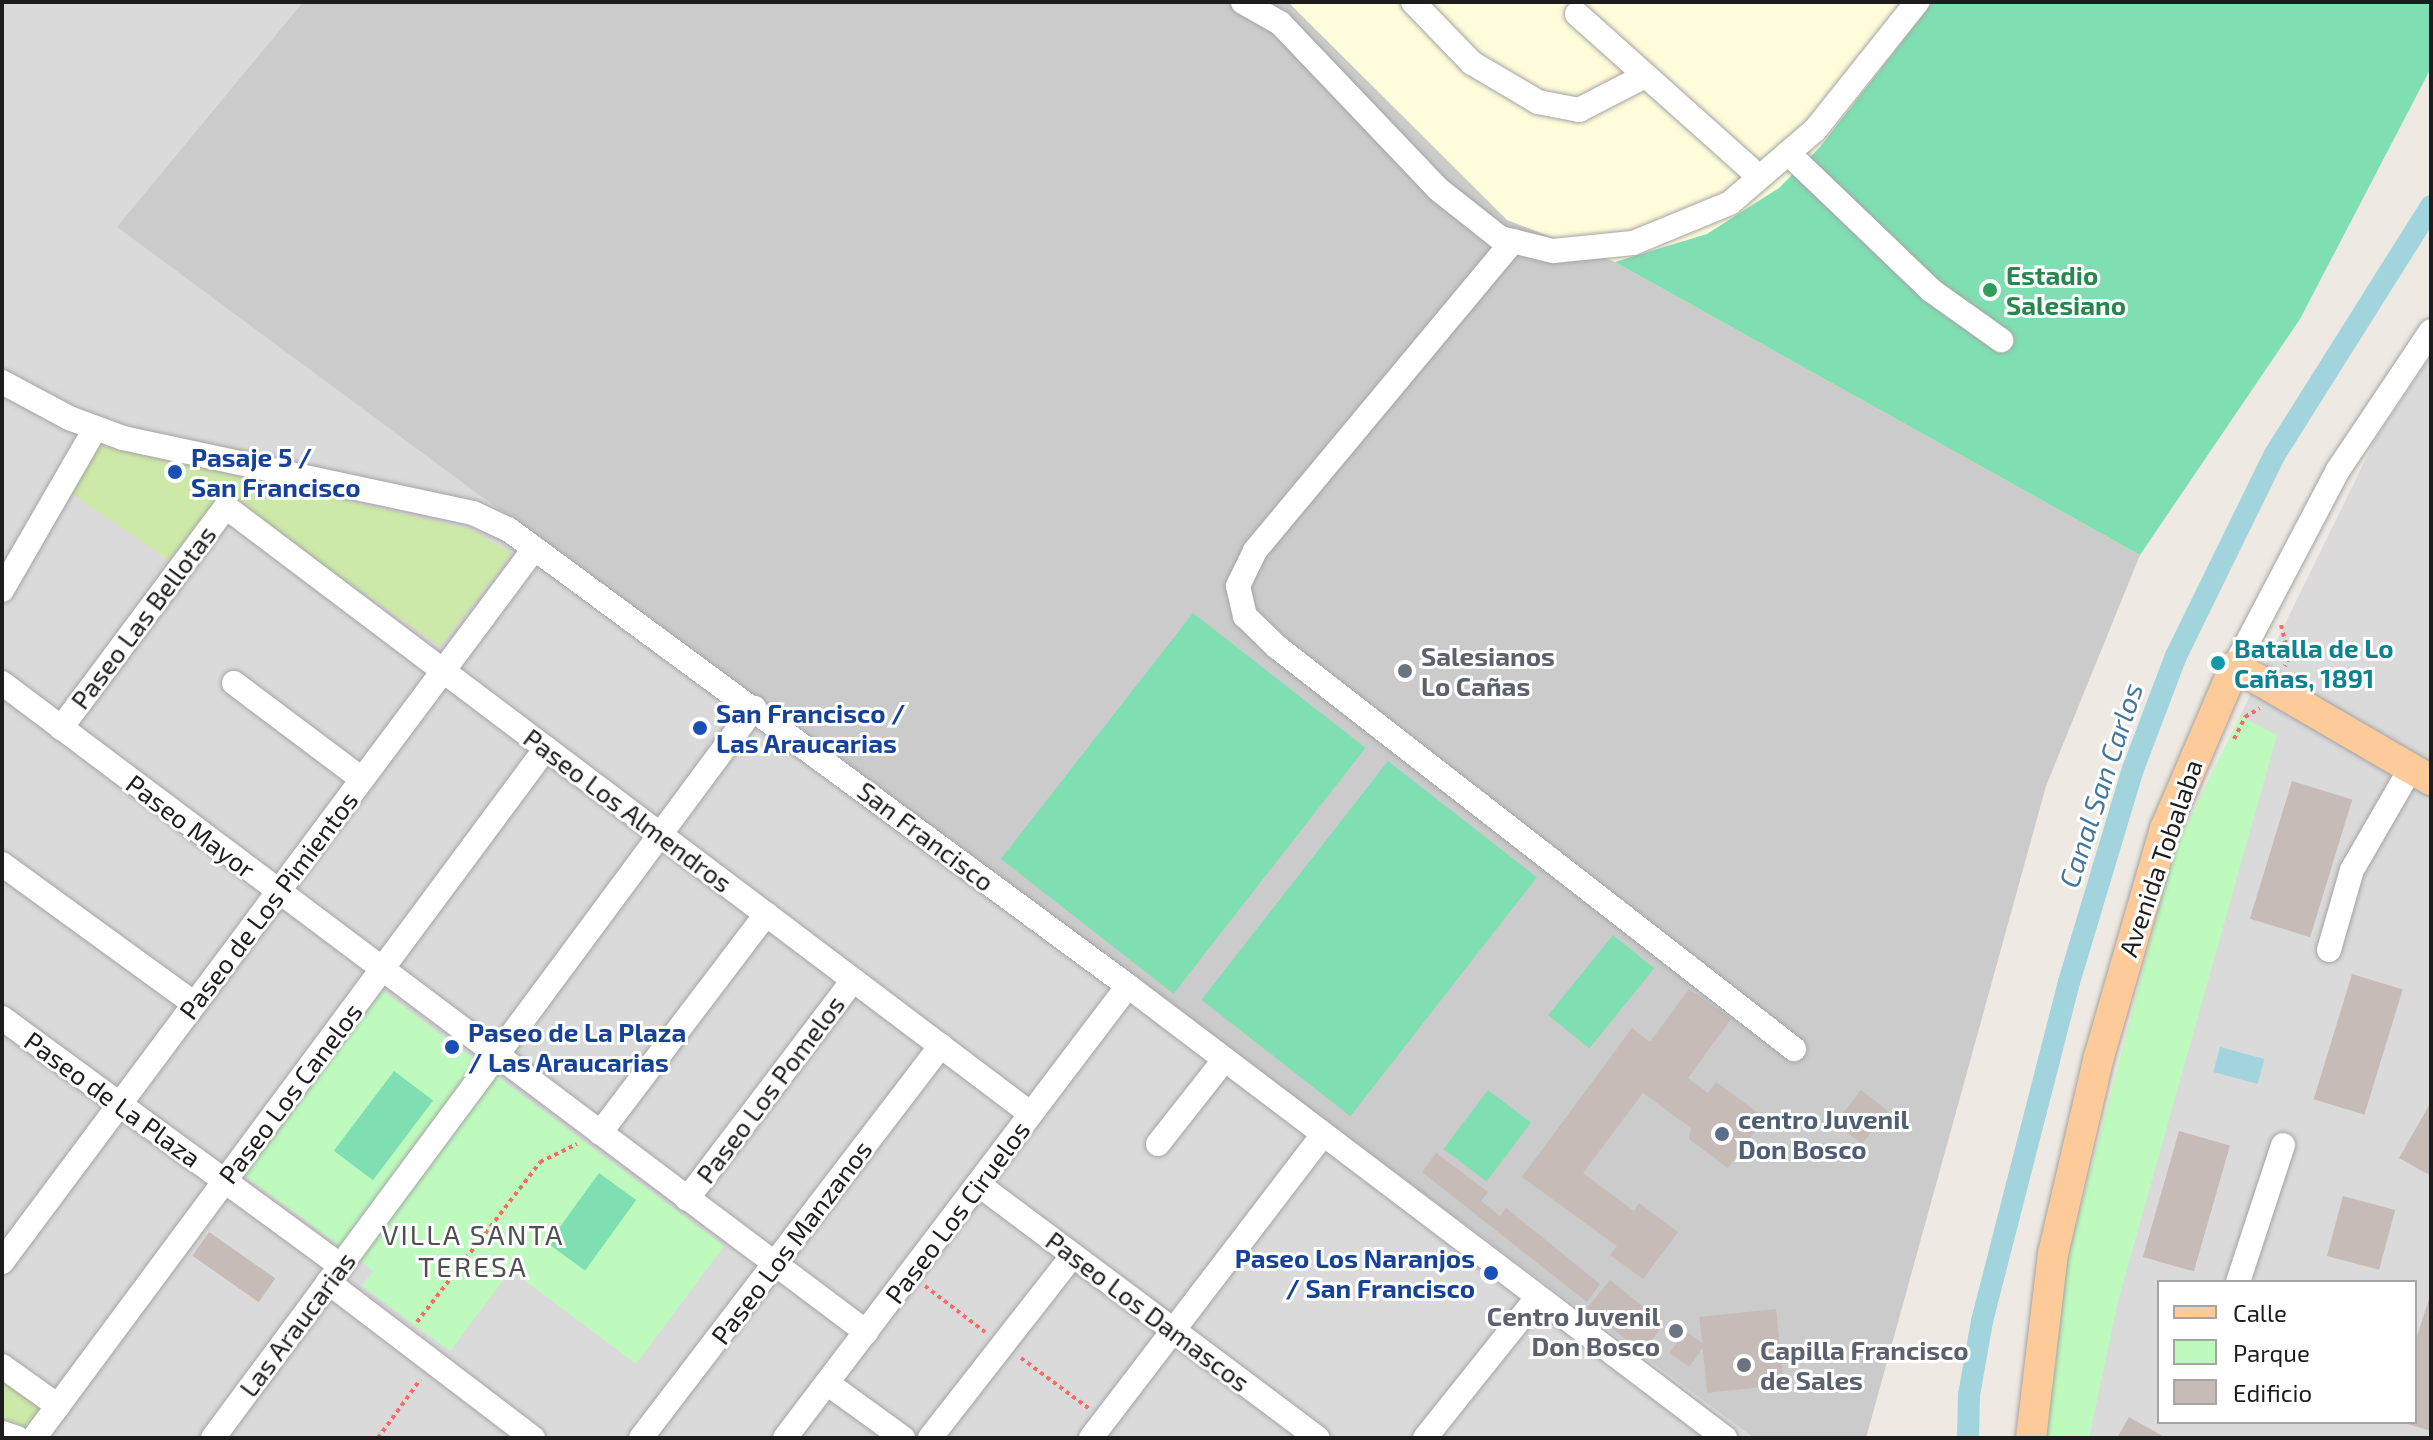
<!DOCTYPE html>
<meta charset="utf-8">
<style>
body{margin:0}
#map{position:relative;width:2433px;height:1440px;overflow:hidden;background:#eee9e2;font-family:"Exo 2",sans-serif}
div>[style]{position:absolute}
.residential>*{inset:0;background:#dbdada}
.education>*{inset:0;background:#fffcda}
.religious>*{inset:0;background:#cbcbcb}
.grass>*{inset:0;background:#cde9a7}
.park>*{inset:0;background:#befabe}
.pitch>*{inset:0;background:#7fdfb2;transform-origin:0 0}
.water>*{inset:0;background:#a2d4dd;transform-origin:0 0}
.canal>*{height:22px;margin:-11px;padding:0 11px;transform-origin:11px;border-radius:11px;background:#a2d4dd}
.building>*{inset:0;background:#c6bbb6;transform-origin:0 0}
.path>*{height:4px;margin-top:-2px;transform-origin:0;background:repeating-linear-gradient(90deg,#fb6b66 0 4px,transparent 0 8px)}
.roads{filter:drop-shadow(0 0 2px #a4a4a4) drop-shadow(0 0 2px #a4a4a4)}
.minor>*{height:24px;margin:-12px;padding:0 12px;transform-origin:12px;border-radius:12px;background:#fff}
.major>*{height:30px;margin:-15px;padding:0 15px;transform-origin:15px;border-radius:15px;background:#fdca99}
.dots>*{width:22px;height:22px;translate:-50% -50%;box-sizing:border-box;border:4px solid #fff;border-radius:50%}
span{translate:-50% -50%;white-space:nowrap;text-align:center;line-height:1.15;-webkit-text-stroke:6px #fff;paint-order:stroke}
.leisure-label{font-size:26px;color:#27864d;font-weight:700}
.left{translate:0 -50%;text-align:left}
.transit-label{font-size:26px;color:#164399;font-weight:700}
.right{translate:-100% -50%;text-align:right}
.street-label{font-size:26px;color:#1d1d1d}
.culture-label{font-size:26px;color:#0d838f;font-weight:700}
.worship-label{font-size:26px;color:#5b616d;font-weight:700}
.service-label{font-size:26px;color:#4e5e75;font-weight:700}
.water-label{font-size:28px;color:#43779d;font-style:italic}
.neighbourhood-label{font-size:28px;color:#505050;letter-spacing:2px}
.frame{position:absolute;inset:0;border:4px solid #1d1d1d;pointer-events:none}
.legend{position:absolute;left:2157px;top:1280px;width:260px;height:144px;box-sizing:border-box;background:#fff;border:2px solid #a5a5a5;margin:0;padding:10px 14px;list-style:none;font-size:24px;color:#1d1d1d}
.legend li{display:flex;align-items:center;gap:16px;height:40px}
.legend b{width:40px;border:2px solid #a5a5a5}
</style>
<div id="map">
<div class="residential">
<div style="clip-path:polygon(2px 2px,303px 2px,118px 227px,1754px 1438px,2px 1438px)"></div>
<div style="clip-path:polygon(evenodd,2431px 355px,2431px 1438px,2044px 1438px,2174px 851px,2376px 438px,2431px 355px,2159px 1282px,2415px 1282px,2415px 1422px,2159px 1422px,2159px 1282px)"></div>
</div>
<div class="education">
<div style="clip-path:polygon(1288px 2px,1933px 2px,1820px 147px,1779px 188px,1707px 234px,1615px 262px,1507px 220px)"></div>
</div>
<div class="religious">
<div style="clip-path:polygon(303px 2px,1288px 2px,1507px 220px,1615px 262px,2140px 555px,2046px 786px,1866px 1438px,1754px 1438px,117px 227px)"></div>
</div>
<div class="grass">
<div style="clip-path:polygon(101px 445px,470px 529px,512px 554px,440px 646px,224px 496px,173px 563px,71px 493px)"></div>
<div style="clip-path:polygon(2px 1373px,50px 1406px,31px 1432px,2px 1422px)"></div>
</div>
<div class="park">
<div style="clip-path:polygon(2240px 716px,2277px 735px,2118px 1301px,2089px 1438px,2044px 1438px,2066px 1265px,2174px 851px)"></div>
<div style="clip-path:polygon(383px 991px,724px 1246px,636px 1364px,511px 1270px,450px 1351px,362px 1286px,373px 1271px,245px 1176px)"></div>
</div>
<div class="pitch">
<div style="clip-path:polygon(1933px 2px,2431px 2px,2431px 68px,2300px 319px,2140px 555px,1615px 262px,1707px 234px,1779px 188px,1820px 147px)"></div>
<div style="left:1193px;top:613px;width:219px;height:312px;rotate:38deg"></div>
<div style="left:1388px;top:761px;width:189px;height:303px;rotate:38deg"></div>
<div style="left:1613px;top:935px;width:53px;height:103px;rotate:39deg"></div>
<div style="left:394px;top:1071px;width:49px;height:100px;rotate:37deg"></div>
<div style="left:1488px;top:1090px;width:54px;height:74px;rotate:37deg"></div>
<div style="left:599px;top:1173px;width:46px;height:87px;rotate:36deg"></div>
</div>
<div class="water">
<div style="left:2220px;top:1047px;width:46px;height:26px;rotate:15deg"></div>
</div>
<div class="canal">
<div style="left:1968px;top:1438px;width:43px;rotate:-88.7deg"></div>
<div style="left:1969px;top:1395px;width:75px;rotate:-80deg"></div>
<div style="left:1982px;top:1321px;width:350px;rotate:-75.6deg"></div>
<div style="left:2069px;top:982px;width:222px;rotate:-73.3deg"></div>
<div style="left:2133px;top:769px;width:121px;rotate:-69.2deg"></div>
<div style="left:2176px;top:656px;width:225px;rotate:-63.9deg"></div>
<div style="left:2275px;top:454px;width:293px;rotate:-57.8deg"></div>
</div>
<div class="building">
<div style="left:2292px;top:781px;width:63px;height:144px;rotate:17deg"></div>
<div style="left:2352px;top:974px;width:53px;height:131px;rotate:17deg"></div>
<div style="clip-path:polygon(1689px 989px,1731px 1019px,1688px 1078px,1708px 1093px,1716px 1082px,1765px 1118px,1728px 1168px,1689px 1139px,1691px 1128px,1643px 1093px,1583px 1173px,1634px 1211px,1639px 1203px,1678px 1232px,1643px 1279px,1610px 1255px,1617px 1246px,1522px 1177px,1632px 1028px,1650px 1042px)"></div>
<div style="left:1861px;top:1090px;width:34px;height:42px;rotate:38deg"></div>
<div style="clip-path:polygon(2431px 1102px,2431px 1176px,2399px 1158px)"></div>
<div style="left:2179px;top:1131px;width:53px;height:131px;rotate:16deg"></div>
<div style="clip-path:polygon(1436px 1153px,1488px 1192px,1481px 1201px,1500px 1216px,1506px 1208px,1600px 1284px,1587px 1302px,1422px 1172px)"></div>
<div style="left:2343px;top:1196px;width:54px;height:62px;rotate:15deg"></div>
<div style="left:209px;top:1232px;width:81px;height:29px;rotate:35deg"></div>
<div style="left:1610px;top:1280px;width:70px;height:36px;rotate:39deg"></div>
<div style="clip-path:polygon(2431px 1293px,2431px 1431px,2404px 1423px,2415px 1422px,2415px 1342px)"></div>
<div style="left:1776px;top:1309px;width:76px;height:77px;rotate:84deg"></div>
<div style="left:1685px;top:1331px;width:24px;height:27px;rotate:35deg"></div>
<div style="clip-path:polygon(2129px 1417px,2166px 1438px,2117px 1438px)"></div>
</div>
<div class="path">
<div style="left:2281px;top:625px;width:34px;rotate:76deg"></div>
<div style="left:2289px;top:658px;width:9px;rotate:117deg"></div>
<div style="left:2234px;top:739px;width:25px;rotate:-63deg"></div>
<div style="left:2245px;top:717px;width:17px;rotate:-31deg"></div>
<div style="left:925px;top:1286px;width:76px;rotate:37.5deg"></div>
<div style="left:417px;top:1322px;width:202px;rotate:-52.4deg"></div>
<div style="left:540px;top:1162px;width:41px;rotate:-25.9deg"></div>
<div style="left:1021px;top:1358px;width:84px;rotate:36.7deg"></div>
<div style="left:378px;top:1438px;width:72px;rotate:-54.1deg"></div>
</div>
<div class="roads">
<div class="minor">
<div style="left:1243px;top:2px;width:43px;rotate:29.6deg"></div>
<div style="left:1280px;top:23px;width:229px;rotate:46.4deg"></div>
<div style="left:1438px;top:189px;width:79px;rotate:38.3deg"></div>
<div style="left:1500px;top:238px;width:55px;rotate:13.8deg"></div>
<div style="left:1553px;top:251px;width:80px;rotate:-5.7deg"></div>
<div style="left:1633px;top:243px;width:105px;rotate:-22.4deg"></div>
<div style="left:1730px;top:203px;width:112px;rotate:-40.7deg"></div>
<div style="left:1815px;top:130px;width:164px;rotate:-51.4deg"></div>
<div style="left:1413px;top:2px;width:85px;rotate:46deg"></div>
<div style="left:1472px;top:63px;width:77px;rotate:30.6deg"></div>
<div style="left:1538px;top:102px;width:42px;rotate:11deg"></div>
<div style="left:1579px;top:110px;width:72px;rotate:-27.3deg"></div>
<div style="left:1577px;top:14px;width:244px;rotate:41.8deg"></div>
<div style="left:1788px;top:153px;width:199px;rotate:43.8deg"></div>
<div style="left:1932px;top:291px;width:85px;rotate:35.4deg"></div>
<div style="left:1513px;top:241px;width:403px;rotate:129.8deg"></div>
<div style="left:1255px;top:551px;width:39px;rotate:116deg"></div>
<div style="left:1238px;top:586px;width:31px;rotate:77deg"></div>
<div style="left:1245px;top:616px;width:45px;rotate:44.1deg"></div>
<div style="left:1277px;top:647px;width:655px;rotate:37.87deg"></div>
<div style="left:2px;top:382px;width:76px;rotate:28.2deg"></div>
<div style="left:69px;top:418px;width:58px;rotate:20.3deg"></div>
<div style="left:123px;top:438px;width:358px;rotate:12.1deg"></div>
<div style="left:473px;top:513px;width:38px;rotate:25deg"></div>
<div style="left:508px;top:529px;width:770px;rotate:36.39deg"></div>
<div style="left:1128px;top:986px;width:749px;rotate:37.13deg"></div>
<div style="left:2px;top:590px;width:186px;rotate:-60deg"></div>
<div style="left:2235px;top:666px;width:221px;rotate:-62.3deg"></div>
<div style="left:2338px;top:470px;width:167px;rotate:-56.2deg"></div>
<div style="left:2px;top:683px;width:1081px;rotate:36.91deg"></div>
<div style="left:234px;top:683px;width:160px;rotate:36.9deg"></div>
<div style="left:61px;top:728px;width:276px;rotate:-53.3deg"></div>
<div style="left:226px;top:507px;width:1008px;rotate:37.02deg"></div>
<div style="left:2px;top:864px;width:238px;rotate:36deg"></div>
<div style="left:2329px;top:950px;width:83px;rotate:-74deg"></div>
<div style="left:2352px;top:870px;width:118px;rotate:-60deg"></div>
<div style="left:2px;top:1018px;width:420px;rotate:36.2deg"></div>
<div style="left:600px;top:1133px;width:275px;rotate:-52.8deg"></div>
<div style="left:1158px;top:1144px;width:108px;rotate:-51.8deg"></div>
<div style="left:978px;top:1184px;width:424px;rotate:36.8deg"></div>
<div style="left:687px;top:1199px;width:275px;rotate:-52.8deg"></div>
<div style="left:2px;top:1262px;width:890px;rotate:-53.27deg"></div>
<div style="left:328px;top:1282px;width:258px;rotate:37.3deg"></div>
<div style="left:2238px;top:1282px;width:144px;rotate:-71.8deg"></div>
<div style="left:2px;top:1366px;width:69px;rotate:35.5deg"></div>
<div style="left:827px;top:1383px;width:94px;rotate:35.9deg"></div>
<div style="left:2px;top:1433px;width:16px;rotate:18deg"></div>
<div style="left:34px;top:1438px;width:859px;rotate:-53.42deg"></div>
<div style="left:213px;top:1438px;width:909px;rotate:-53.46deg"></div>
<div style="left:641px;top:1438px;width:494px;rotate:-52.6deg"></div>
<div style="left:785px;top:1438px;width:567px;rotate:-52.81deg"></div>
<div style="left:930px;top:1438px;width:232px;rotate:-52deg"></div>
<div style="left:1091px;top:1438px;width:382px;rotate:-52.6deg"></div>
<div style="left:1425px;top:1438px;width:178px;rotate:-51.4deg"></div>
</div>
<div class="major">
<div style="left:2031px;top:1438px;width:185px;rotate:-83.2deg"></div>
<div style="left:2053px;top:1254px;width:202px;rotate:-76.9deg"></div>
<div style="left:2099px;top:1057px;width:237px;rotate:-73.9deg"></div>
<div style="left:2165px;top:829px;width:177px;rotate:-66.8deg"></div>
<div style="left:2235px;top:666px;width:227px;rotate:30.2deg"></div>
</div>
</div>
<div class="dots">
<div style="left:1990px;top:290px;background:#2e9e5b"></div>
<div style="left:175px;top:472px;background:#1a4fb4"></div>
<div style="left:2218px;top:663px;background:#0f9aa8"></div>
<div style="left:1405px;top:671px;background:#6b7280"></div>
<div style="left:700px;top:728px;background:#1a4fb4"></div>
<div style="left:452px;top:1047px;background:#1a4fb4"></div>
<div style="left:1722px;top:1134px;background:#5c6f8a"></div>
<div style="left:1491px;top:1273px;background:#1a4fb4"></div>
<div style="left:1676px;top:1331px;background:#6b7280"></div>
<div style="left:1744px;top:1365px;background:#6b7280"></div>
</div>
<div class="leisure-label">
<span class="left" style="left:2006px;top:290px">Estadio<br>Salesiano</span>
</div>
<div class="transit-label">
<span class="left" style="left:191px;top:472px">Pasaje 5 /<br>San Francisco</span>
<span class="left" style="left:716px;top:728px">San Francisco /<br>Las Araucarias</span>
<span class="left" style="left:468px;top:1047px">Paseo de La Plaza<br>/ Las Araucarias</span>
<span class="right" style="left:1475px;top:1273px">Paseo Los Naranjos<br>/ San Francisco</span>
</div>
<div class="street-label">
<span style="left:143px;top:617px;rotate:-53deg">Paseo Las Bellotas</span>
<span style="left:628px;top:810px;rotate:37deg">Paseo Los Almendros</span>
<span style="left:191px;top:826px;rotate:37deg">Paseo Mayor</span>
<span style="left:926px;top:836px;rotate:37deg">San Francisco</span>
<span style="left:2160px;top:858px;rotate:-71deg">Avenida Tobalaba</span>
<span style="left:268px;top:905px;rotate:-53deg">Paseo de Los Pimientos</span>
<span style="left:770px;top:1089px;rotate:-53deg">Paseo Los Pomelos</span>
<span style="left:290px;top:1093px;rotate:-53deg">Paseo Los Canelos</span>
<span style="left:113px;top:1099px;rotate:36deg">Paseo de La Plaza</span>
<span style="left:957px;top:1212px;rotate:-53deg">Paseo Los Ciruelos</span>
<span style="left:791px;top:1242px;rotate:-53deg">Paseo Los Manzanos</span>
<span style="left:1148px;top:1311px;rotate:37deg">Paseo Los Damascos</span>
<span style="left:297px;top:1324px;rotate:-53deg">Las Araucarias</span>
</div>
<div class="culture-label">
<span class="left" style="left:2234px;top:663px">Batalla de Lo<br>Cañas, 1891</span>
</div>
<div class="worship-label">
<span class="left" style="left:1421px;top:671px">Salesianos<br>Lo Cañas</span>
<span class="right" style="left:1660px;top:1331px">Centro Juvenil<br>Don Bosco</span>
<span class="left" style="left:1760px;top:1365px">Capilla Francisco<br>de Sales</span>
</div>
<div class="service-label">
<span class="left" style="left:1738px;top:1134px">centro Juvenil<br>Don Bosco</span>
</div>
<div class="water-label">
<span style="left:2100px;top:785px;rotate:-72deg">Canal San Carlos</span>
</div>
<div class="neighbourhood-label">
<span style="left:473px;top:1250px">VILLA SANTA<br>TERESA</span>
</div>
<div class="frame"></div>
<ul class="legend">
<li><b style="height:10px;background:#fdca99"></b>Calle</li>
<li><b style="height:22px;background:#befabe"></b>Parque</li>
<li><b style="height:22px;background:#c6bbb6"></b>Edificio</li>
</ul>
</div>
